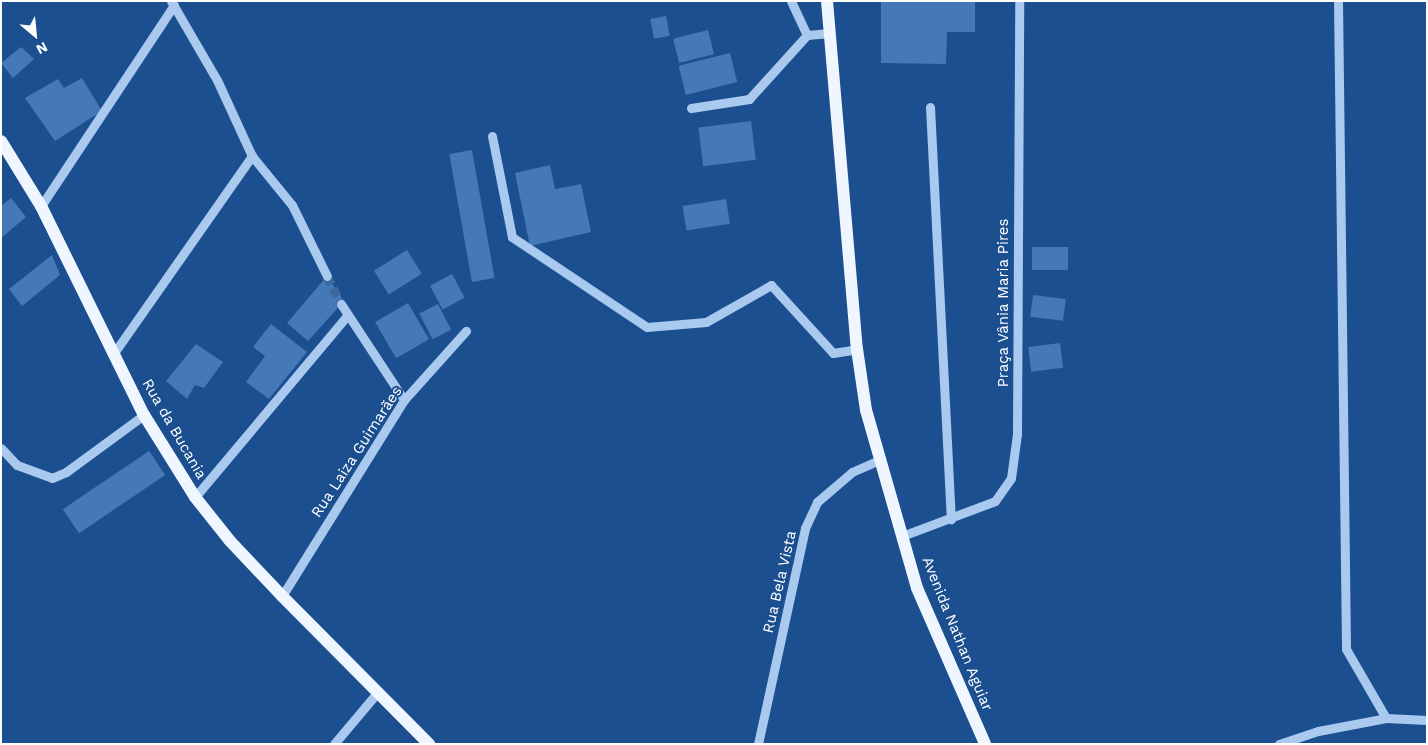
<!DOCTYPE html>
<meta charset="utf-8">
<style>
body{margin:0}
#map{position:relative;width:1428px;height:745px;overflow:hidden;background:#1b4f8f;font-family:"Work Sans",sans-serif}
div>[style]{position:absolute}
.building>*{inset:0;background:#4478b7;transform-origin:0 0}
.minor-tunnel>*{height:9px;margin-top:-4.5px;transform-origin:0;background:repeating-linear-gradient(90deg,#3d69a0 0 9px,transparent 0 13.5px)}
.minor>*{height:9px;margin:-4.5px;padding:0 4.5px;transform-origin:4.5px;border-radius:4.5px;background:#a9c9ee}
.major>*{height:12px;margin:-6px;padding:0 6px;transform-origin:6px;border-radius:6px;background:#f0f6ff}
span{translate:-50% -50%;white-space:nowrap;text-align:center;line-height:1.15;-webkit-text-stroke:4px #1b4f8f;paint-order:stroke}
.street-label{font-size:15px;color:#fff}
.frame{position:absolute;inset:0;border:2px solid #fff;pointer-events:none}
.north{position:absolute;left:10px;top:10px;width:50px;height:50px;-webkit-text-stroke:4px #1b4f8f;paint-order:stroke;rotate:152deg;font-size:14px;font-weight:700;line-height:20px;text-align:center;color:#fff}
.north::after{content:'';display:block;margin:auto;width:18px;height:22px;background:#fff;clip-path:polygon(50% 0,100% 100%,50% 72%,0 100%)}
</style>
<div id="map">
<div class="building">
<div style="clip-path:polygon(881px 1px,975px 1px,975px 32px,947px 32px,946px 64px,881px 63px)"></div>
<div style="left:666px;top:16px;width:20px;height:16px;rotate:79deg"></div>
<div style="left:708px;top:30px;width:25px;height:36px;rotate:76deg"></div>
<div style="clip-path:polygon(21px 47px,34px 59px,13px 78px,1px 63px)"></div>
<div style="left:730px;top:53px;width:30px;height:53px;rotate:76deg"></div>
<div style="clip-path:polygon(82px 78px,102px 111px,55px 141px,25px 98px,58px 79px,64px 88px)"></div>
<div style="left:751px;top:121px;width:39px;height:53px;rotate:83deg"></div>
<div style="left:472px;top:150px;width:130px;height:23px;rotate:80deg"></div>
<div style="clip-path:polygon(550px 165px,555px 189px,581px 184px,591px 232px,530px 246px,515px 173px)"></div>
<div style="clip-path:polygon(11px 198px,26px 217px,1px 238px,1px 206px)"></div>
<div style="left:726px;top:199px;width:25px;height:44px;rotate:81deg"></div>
<div style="left:1032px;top:247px;width:36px;height:23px"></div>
<div style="left:407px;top:250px;width:28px;height:39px;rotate:58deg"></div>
<div style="clip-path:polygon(52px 255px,60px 275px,22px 306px,9px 289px)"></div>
<div style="left:452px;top:274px;width:27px;height:25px;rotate:62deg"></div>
<div style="clip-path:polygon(327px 276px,344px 301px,308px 341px,287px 323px)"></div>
<div style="left:1033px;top:295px;width:33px;height:22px;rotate:7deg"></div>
<div style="left:408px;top:303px;width:42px;height:38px;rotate:60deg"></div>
<div style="left:438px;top:304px;width:29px;height:21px;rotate:63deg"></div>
<div style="clip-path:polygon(271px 324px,307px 352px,269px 399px,246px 382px,265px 356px,253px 347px)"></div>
<div style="left:1060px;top:343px;width:25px;height:32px;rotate:83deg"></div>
<div style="clip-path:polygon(196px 344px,223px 362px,204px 388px,195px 385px,187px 399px,166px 381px)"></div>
<div style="left:149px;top:451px;width:29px;height:104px;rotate:56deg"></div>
</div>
<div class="minor-tunnel">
<div style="left:327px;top:276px;width:31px;rotate:63deg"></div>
</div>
<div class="minor">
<div style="left:171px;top:1px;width:91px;rotate:59.8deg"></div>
<div style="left:217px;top:80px;width:84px;rotate:65.3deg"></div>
<div style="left:252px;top:156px;width:63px;rotate:50.8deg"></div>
<div style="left:292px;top:205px;width:79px;rotate:63.8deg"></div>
<div style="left:791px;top:1px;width:38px;rotate:65deg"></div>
<div style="left:807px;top:35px;width:23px;rotate:-5deg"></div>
<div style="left:1338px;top:1px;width:648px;rotate:89.29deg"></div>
<div style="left:1346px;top:649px;width:80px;rotate:59.9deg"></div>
<div style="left:930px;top:107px;width:413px;rotate:87.1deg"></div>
<div style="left:691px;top:108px;width:59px;rotate:-8.8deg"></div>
<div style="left:749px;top:99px;width:86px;rotate:-47.8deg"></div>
<div style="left:492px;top:136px;width:103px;rotate:78.8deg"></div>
<div style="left:512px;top:237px;width:162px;rotate:33.7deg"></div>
<div style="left:647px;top:327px;width:59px;rotate:-4.8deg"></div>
<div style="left:706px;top:322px;width:75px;rotate:-29.6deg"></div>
<div style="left:771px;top:285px;width:92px;rotate:47.6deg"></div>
<div style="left:833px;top:353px;width:24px;rotate:-9deg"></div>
<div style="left:41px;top:206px;width:241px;rotate:-56.5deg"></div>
<div style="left:341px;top:304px;width:115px;rotate:56.7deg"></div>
<div style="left:114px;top:353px;width:241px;rotate:-55deg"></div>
<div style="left:1px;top:448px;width:23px;rotate:47deg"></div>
<div style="left:17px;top:465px;width:37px;rotate:20deg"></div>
<div style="left:52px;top:478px;width:15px;rotate:-23deg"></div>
<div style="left:66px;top:472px;width:97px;rotate:-36.2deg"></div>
<div style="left:195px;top:497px;width:236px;rotate:-50deg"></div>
<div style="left:902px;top:536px;width:99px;rotate:-20.6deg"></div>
<div style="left:995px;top:501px;width:28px;rotate:-55deg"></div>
<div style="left:1011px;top:478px;width:44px;rotate:-82.2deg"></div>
<div style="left:1017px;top:434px;width:433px;rotate:-89.7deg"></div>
<div style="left:282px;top:596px;width:231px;rotate:-58.1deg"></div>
<div style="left:404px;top:400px;width:93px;rotate:-48.1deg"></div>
<div style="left:334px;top:744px;width:67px;rotate:-49.9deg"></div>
<div style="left:758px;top:744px;width:221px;rotate:-77.7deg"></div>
<div style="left:805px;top:528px;width:29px;rotate:-65deg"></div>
<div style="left:817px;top:502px;width:46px;rotate:-40.6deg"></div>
<div style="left:852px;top:472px;width:30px;rotate:-24deg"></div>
<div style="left:1279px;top:744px;width:41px;rotate:-18.4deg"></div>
<div style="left:1318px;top:731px;width:69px;rotate:-10.8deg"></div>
<div style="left:1386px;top:718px;width:41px;rotate:2.8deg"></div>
</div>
<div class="major">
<div style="left:827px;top:1px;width:349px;rotate:85.1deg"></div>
<div style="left:857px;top:349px;width:62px;rotate:81.6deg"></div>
<div style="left:866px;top:410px;width:185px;rotate:74deg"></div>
<div style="left:917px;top:588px;width:170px;rotate:66.4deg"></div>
<div style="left:1px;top:141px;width:76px;rotate:58.4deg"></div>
<div style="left:41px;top:206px;width:233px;rotate:63.8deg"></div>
<div style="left:144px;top:415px;width:97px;rotate:58.1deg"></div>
<div style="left:195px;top:497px;width:56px;rotate:51.5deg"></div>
<div style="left:230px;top:541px;width:76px;rotate:46.6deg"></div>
<div style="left:282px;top:596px;width:209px;rotate:45.2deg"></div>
</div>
<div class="street-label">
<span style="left:1004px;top:303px;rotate:-90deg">Praça Vânia Maria Pires</span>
<span style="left:174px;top:429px;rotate:60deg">Rua da Bucania</span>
<span style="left:357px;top:452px;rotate:-57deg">Rua Laiza Guimarães</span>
<span style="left:780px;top:582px;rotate:-77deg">Rua Bela Vista</span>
<span style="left:957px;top:634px;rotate:68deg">Avenida Nathan Aguiar</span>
</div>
<div class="frame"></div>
<div class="north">N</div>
</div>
